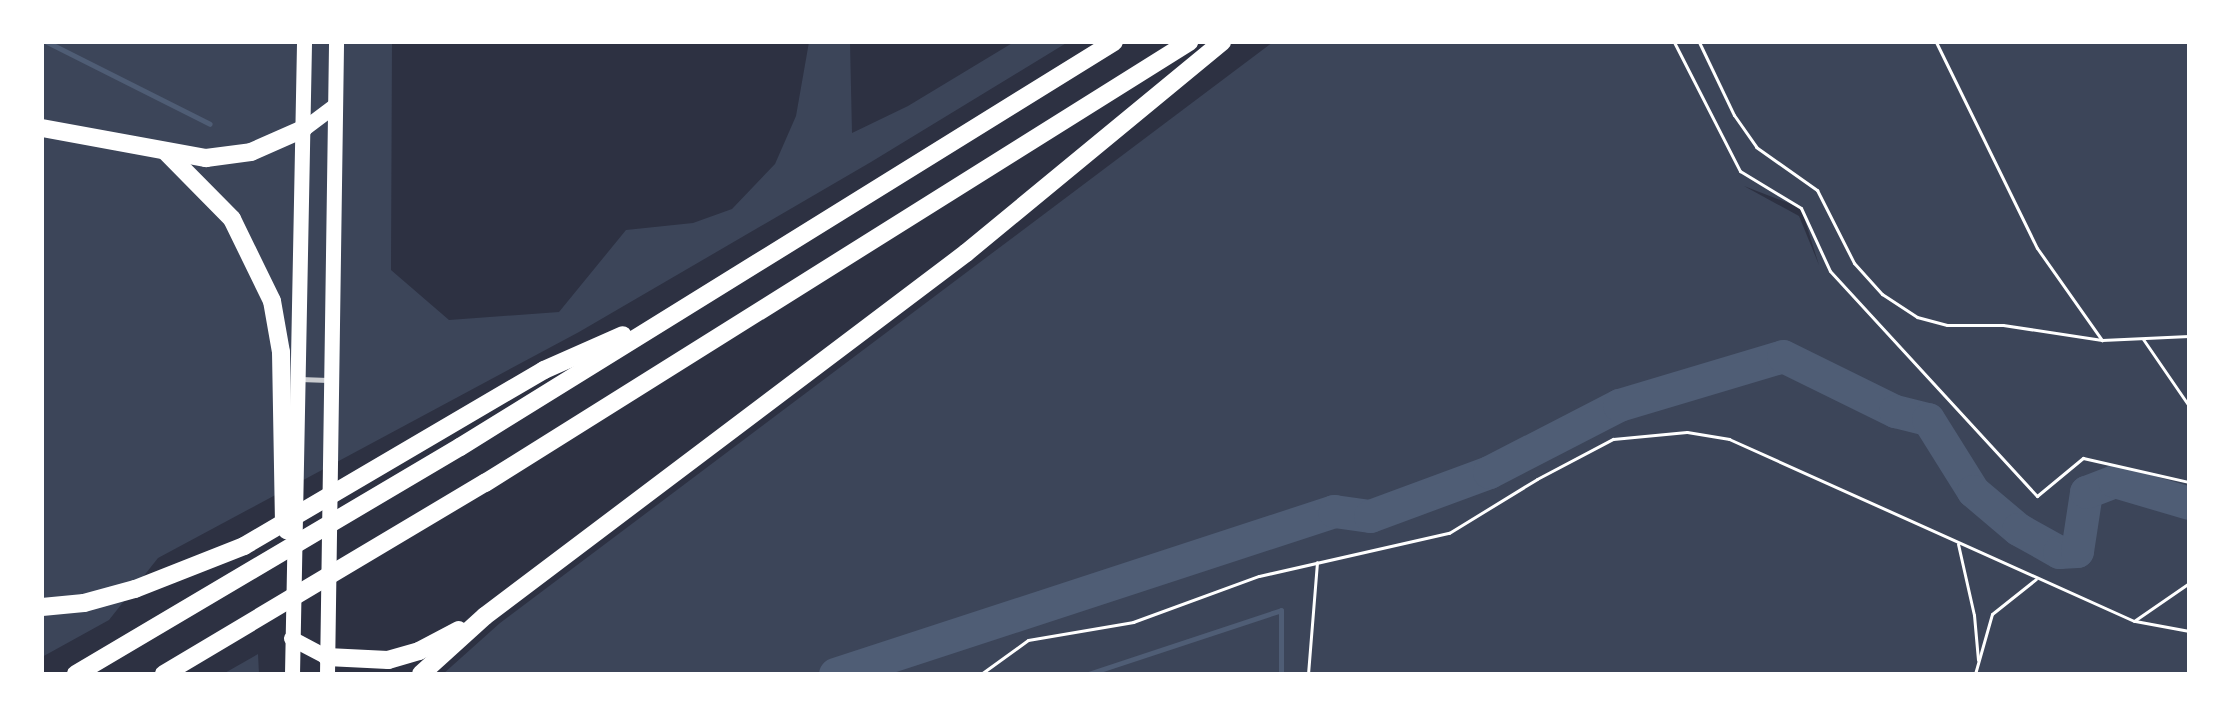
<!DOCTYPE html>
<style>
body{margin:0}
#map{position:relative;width:2231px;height:716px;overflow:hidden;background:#2d3142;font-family:Poppins,sans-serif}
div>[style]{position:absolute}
.green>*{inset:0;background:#3c4559}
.stream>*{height:5px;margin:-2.5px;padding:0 2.5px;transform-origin:2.5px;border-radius:2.5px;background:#4f5d75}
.river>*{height:33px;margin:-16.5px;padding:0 16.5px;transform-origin:16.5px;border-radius:16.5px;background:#4f5d75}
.path>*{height:3px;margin:-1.5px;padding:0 1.5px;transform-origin:1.5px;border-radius:1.5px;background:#fff}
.service>*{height:4.5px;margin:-2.25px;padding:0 2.25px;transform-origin:2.25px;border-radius:2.25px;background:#caccd0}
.primary>*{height:15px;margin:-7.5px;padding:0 7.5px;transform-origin:7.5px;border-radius:7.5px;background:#fff}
.motorway>*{height:18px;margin:-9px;padding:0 9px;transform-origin:9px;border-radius:9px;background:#fff}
span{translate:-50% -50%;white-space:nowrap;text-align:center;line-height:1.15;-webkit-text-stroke:4.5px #fff;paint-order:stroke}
.frame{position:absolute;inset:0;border:44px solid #fff;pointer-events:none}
</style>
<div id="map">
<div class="green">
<div style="clip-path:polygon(42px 42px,392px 42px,391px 270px,449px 320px,559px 312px,626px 230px,693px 223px,732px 209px,775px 164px,796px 116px,809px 42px,850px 42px,852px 133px,908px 106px,1014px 42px,1068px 42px,871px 162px,579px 332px,158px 558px,109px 620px,42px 657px)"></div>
<div style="clip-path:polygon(evenodd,1273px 42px,2189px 42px,2189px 674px,443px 674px,500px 623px,1273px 42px,1744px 186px,1801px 208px,1819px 265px,1799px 216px,1744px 186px)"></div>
<div style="clip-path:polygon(258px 654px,259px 674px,223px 674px)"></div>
</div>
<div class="stream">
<div style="left:47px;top:42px;width:182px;rotate:26.7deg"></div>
<div style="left:1088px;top:674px;width:203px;rotate:-18.3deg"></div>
<div style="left:1281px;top:610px;width:64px;rotate:90deg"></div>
</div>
<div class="river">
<div style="left:835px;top:674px;width:525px;rotate:-18.09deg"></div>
<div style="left:1334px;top:511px;width:36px;rotate:8deg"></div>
<div style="left:1370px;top:516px;width:127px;rotate:-20.3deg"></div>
<div style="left:1489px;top:472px;width:146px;rotate:-27.3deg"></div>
<div style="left:1619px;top:405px;width:171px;rotate:-16.6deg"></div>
<div style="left:1783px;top:356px;width:125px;rotate:26.2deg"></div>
<div style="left:1895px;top:411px;width:34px;rotate:14deg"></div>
<div style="left:1928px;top:419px;width:85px;rotate:58deg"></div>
<div style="left:1973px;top:491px;width:59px;rotate:40.2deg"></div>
<div style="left:2018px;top:529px;width:47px;rotate:29.3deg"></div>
<div style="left:2059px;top:552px;width:18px;rotate:-3deg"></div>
<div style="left:2077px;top:551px;width:60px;rotate:-81.3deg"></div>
<div style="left:2086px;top:492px;width:30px;rotate:-21deg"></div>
<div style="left:2114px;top:481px;width:78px;rotate:16.3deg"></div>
</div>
<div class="path">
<div style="left:1674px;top:42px;width:145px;rotate:62.9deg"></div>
<div style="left:1740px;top:171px;width:71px;rotate:31.2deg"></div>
<div style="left:1801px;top:208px;width:69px;rotate:65.3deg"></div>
<div style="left:1830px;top:271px;width:306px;rotate:47.4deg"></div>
<div style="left:2037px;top:496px;width:60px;rotate:-39.6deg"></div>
<div style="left:2083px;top:458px;width:109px;rotate:12.8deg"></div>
<div style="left:1699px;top:42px;width:81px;rotate:64.4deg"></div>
<div style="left:1734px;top:115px;width:39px;rotate:55deg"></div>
<div style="left:1756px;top:147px;width:75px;rotate:35.2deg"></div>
<div style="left:1817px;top:190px;width:82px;rotate:63.1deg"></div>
<div style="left:1854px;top:263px;width:42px;rotate:47.9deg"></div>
<div style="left:1882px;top:294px;width:42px;rotate:33.3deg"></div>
<div style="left:1917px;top:317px;width:31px;rotate:15deg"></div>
<div style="left:1947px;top:325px;width:56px"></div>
<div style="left:2003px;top:325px;width:100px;rotate:8.6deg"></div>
<div style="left:2102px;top:340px;width:87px;rotate:-2.6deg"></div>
<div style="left:1936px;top:42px;width:229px;rotate:63.9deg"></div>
<div style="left:2037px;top:248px;width:113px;rotate:54.8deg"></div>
<div style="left:2143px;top:339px;width:81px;rotate:55.5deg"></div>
<div style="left:1958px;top:544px;width:73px;rotate:77.3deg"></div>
<div style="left:1974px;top:615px;width:45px;rotate:84.9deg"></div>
<div style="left:2135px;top:621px;width:55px;rotate:10.5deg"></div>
<div style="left:981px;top:674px;width:58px;rotate:-35.9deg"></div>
<div style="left:1028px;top:640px;width:107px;rotate:-9.7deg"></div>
<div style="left:1133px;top:622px;width:134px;rotate:-20.1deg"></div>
<div style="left:1259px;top:576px;width:195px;rotate:-12.8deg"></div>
<div style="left:1449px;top:533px;width:103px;rotate:-31.5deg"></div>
<div style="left:1537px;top:479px;width:86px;rotate:-27.8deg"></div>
<div style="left:1613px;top:439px;width:74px;rotate:-5.4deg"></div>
<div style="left:1687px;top:432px;width:43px;rotate:9.5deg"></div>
<div style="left:1729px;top:439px;width:444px;rotate:24.2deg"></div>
<div style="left:2134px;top:621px;width:67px;rotate:-34.6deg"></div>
<div style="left:1308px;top:674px;width:112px;rotate:-85.4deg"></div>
<div style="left:1975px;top:674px;width:62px;rotate:-74.2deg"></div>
<div style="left:1992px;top:614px;width:56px;rotate:-38.5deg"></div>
</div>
<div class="service">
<div style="left:300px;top:379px;width:28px;rotate:2deg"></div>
</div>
<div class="primary">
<div style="left:303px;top:129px;width:40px;rotate:-37deg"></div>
<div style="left:291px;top:638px;width:41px;rotate:27.8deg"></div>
<div style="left:292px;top:674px;width:632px;rotate:-88.91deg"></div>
<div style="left:327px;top:674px;width:632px;rotate:-89.18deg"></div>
</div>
<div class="motorway">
<div style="left:42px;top:128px;width:167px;rotate:10.4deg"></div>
<div style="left:206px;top:158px;width:45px;rotate:-7.6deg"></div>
<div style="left:251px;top:152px;width:57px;rotate:-23.9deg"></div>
<div style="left:166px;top:152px;width:94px;rotate:45.4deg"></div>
<div style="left:232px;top:219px;width:91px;rotate:64deg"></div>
<div style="left:272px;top:301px;width:52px;rotate:80deg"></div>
<div style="left:281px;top:352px;width:171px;rotate:89deg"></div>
<div style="left:284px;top:523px;width:8px;rotate:67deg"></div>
<div style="left:42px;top:607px;width:42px;rotate:-5.4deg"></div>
<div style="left:84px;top:603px;width:53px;rotate:-15.4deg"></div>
<div style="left:135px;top:589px;width:117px;rotate:-21.5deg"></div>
<div style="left:244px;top:546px;width:348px;rotate:-30.4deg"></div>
<div style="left:544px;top:370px;width:86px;rotate:-23.9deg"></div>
<div style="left:327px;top:657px;width:61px;rotate:2.8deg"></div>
<div style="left:388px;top:660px;width:32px;rotate:-16deg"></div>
<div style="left:419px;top:651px;width:45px;rotate:-27.7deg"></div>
<div style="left:76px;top:674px;width:446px;rotate:-30.6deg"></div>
<div style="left:460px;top:447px;width:769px;rotate:-31.77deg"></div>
<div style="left:164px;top:674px;width:374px;rotate:-30.8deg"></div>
<div style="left:485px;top:483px;width:831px;rotate:-32.06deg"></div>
<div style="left:421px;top:674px;width:86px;rotate:-42.2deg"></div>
<div style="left:485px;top:616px;width:603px;rotate:-37.04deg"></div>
<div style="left:966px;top:253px;width:332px;rotate:-39.5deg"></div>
</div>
<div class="frame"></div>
</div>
